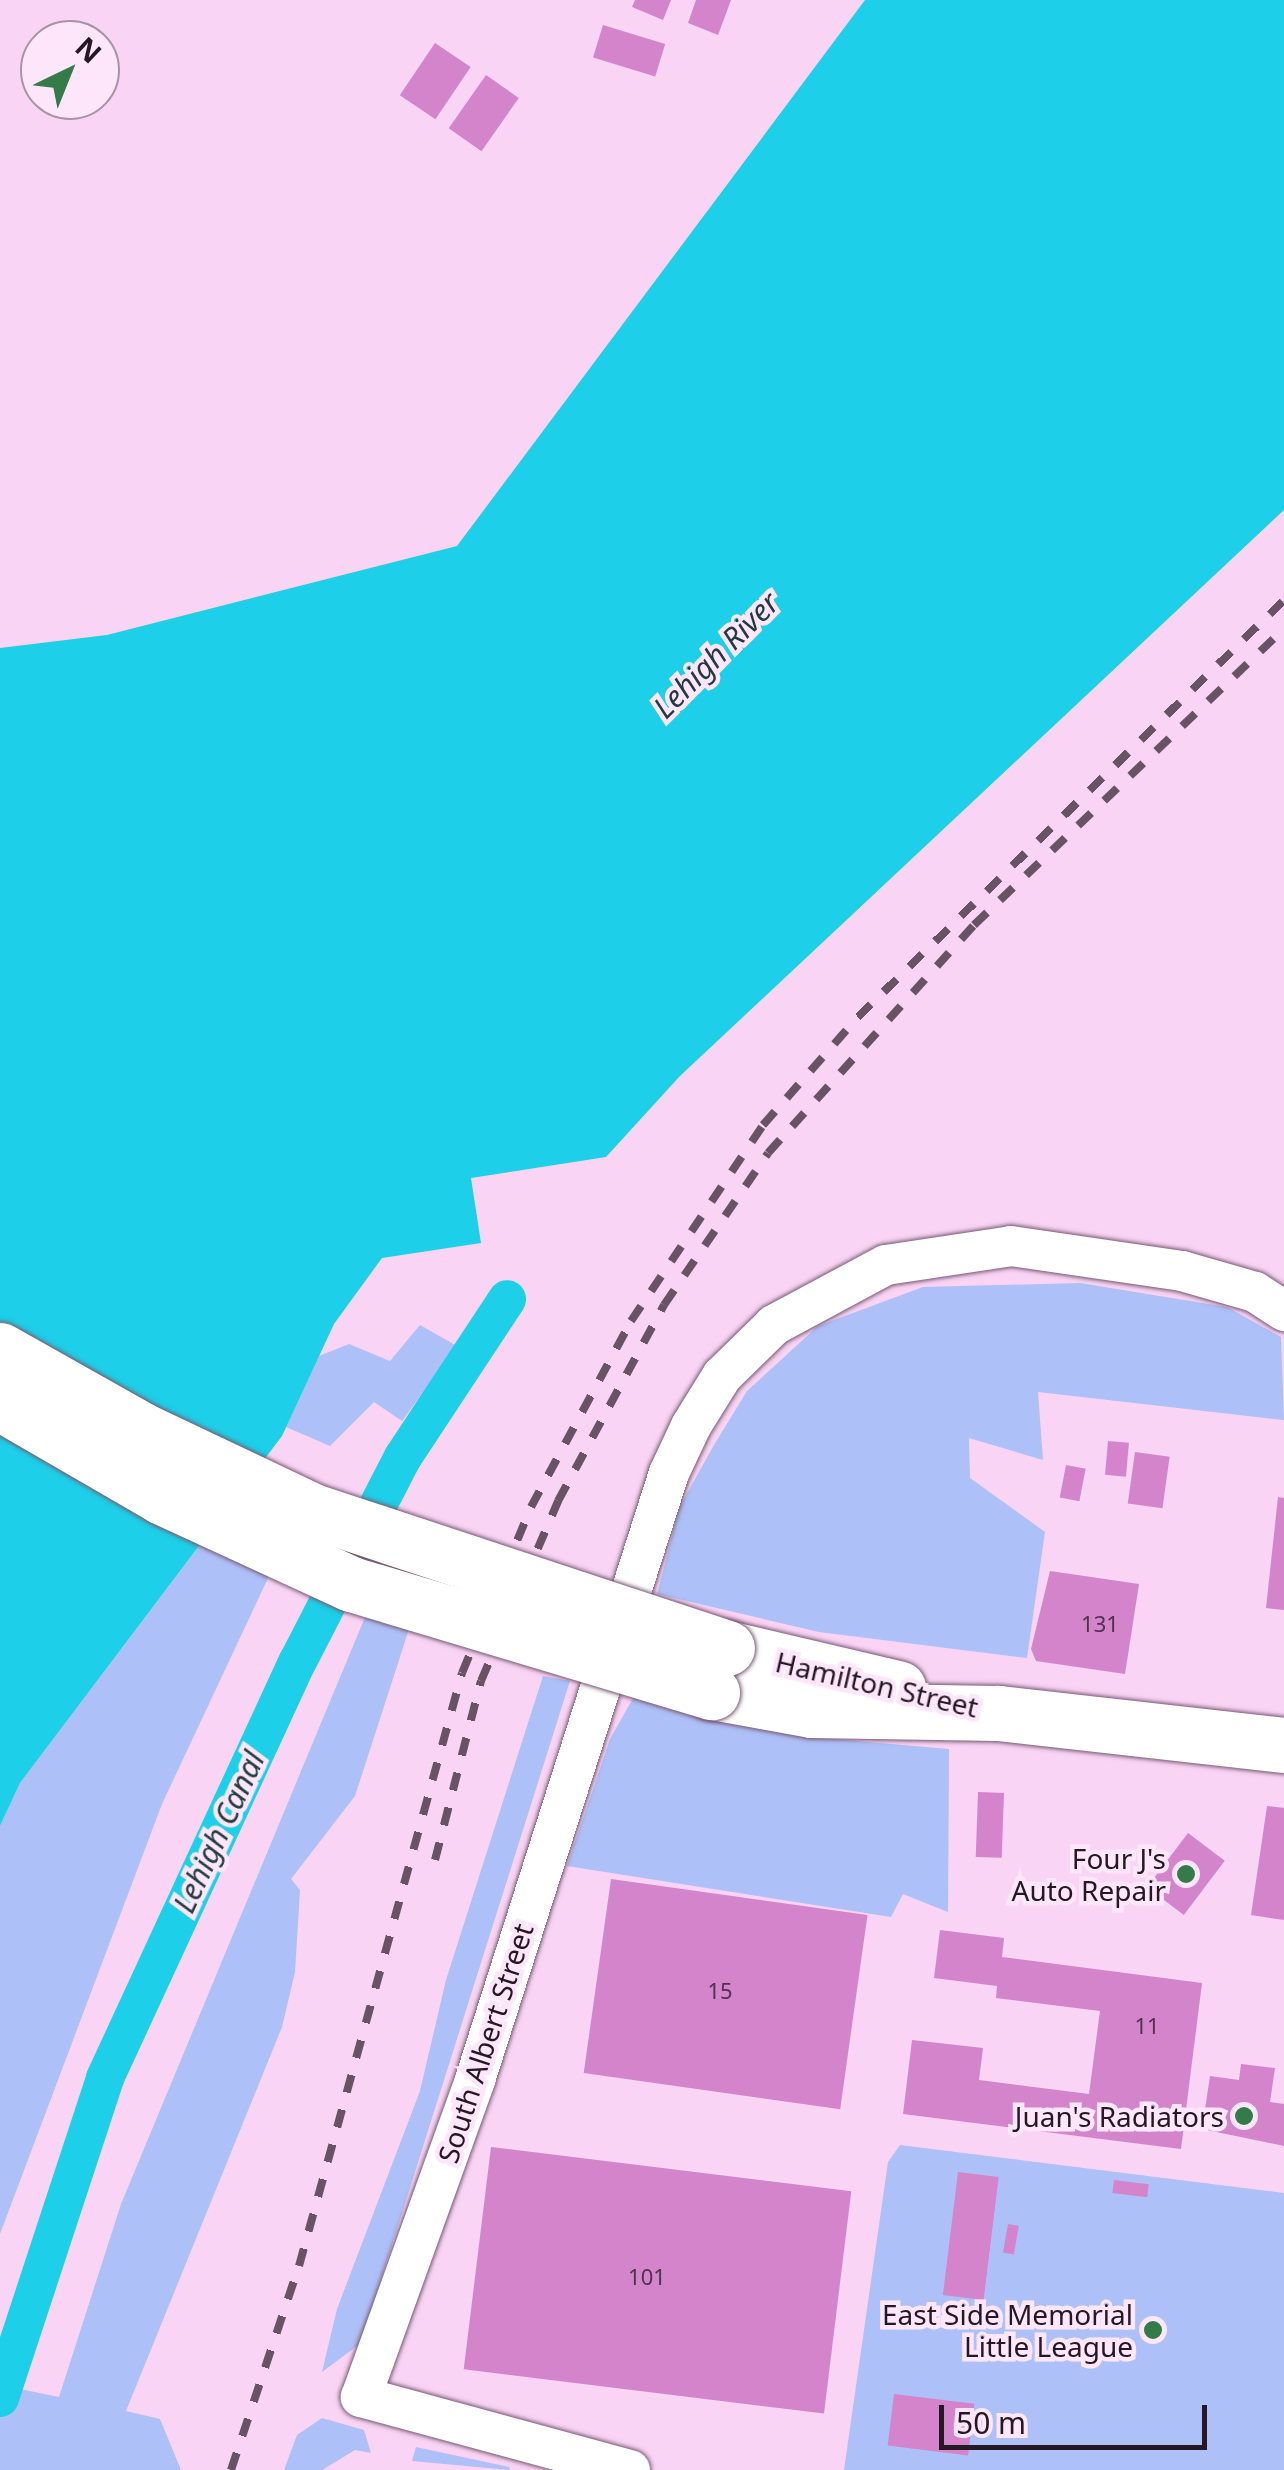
<!DOCTYPE html>
<style>
body{margin:0}
#map{position:relative;width:1284px;height:2470px;overflow:hidden;background:#f9d4f4;font-family:"Noto Sans",sans-serif}
div>[style]{position:absolute}
.green>*{inset:0;background:#aec0f8}
.water>*{inset:0;background:#1dcfe8}
.canal>*{height:38px;margin:-19px;padding:0 19px;transform-origin:19px;border-radius:19px;background:#1dcfe8}
.building>*{inset:0;background:#d384cb;transform-origin:0 0}
.roads{filter:drop-shadow(0 0 2px #785874) drop-shadow(0 0 2px #785874)}
.street>*{height:40px;margin:-20px;padding:0 20px;transform-origin:20px;border-radius:20px;background:#fff}
.primary>*{height:55px;margin:-27.5px;padding:0 27.5px;transform-origin:27.5px;border-radius:27.5px;background:#fff}
.rail>*{height:8px;margin-top:-4px;transform-origin:0;background:repeating-linear-gradient(90deg,#685365 0 18px,transparent 0 36px)}
.bridges{filter:drop-shadow(0 0 2px #785874) drop-shadow(0 0 2px #785874)}
.primary-bridge>*{height:55px;margin:-27.5px;padding:0 27.5px;transform-origin:27.5px;border-radius:27.5px;background:#fff}
.dots>*{width:28px;height:28px;translate:-50% -50%;box-sizing:border-box;border:5px solid #fde6fa;border-radius:50%}
span{translate:-50% -50%;white-space:nowrap;text-align:center;line-height:1.15;-webkit-text-stroke:9px #fde6fa;paint-order:stroke}
.number-label{font-size:22px;color:#50334e}
.number-label span{-webkit-text-stroke-width:0}
.street-label{font-size:28px;color:#251824}
.poi-label{font-size:28px;color:#251824}
.right{translate:-100% -50%;text-align:right}
.water-label{font-size:30px;color:#213b3f;font-style:italic}
.north{position:absolute;left:20px;top:20px;width:100px;height:100px;box-sizing:border-box;background:#fde6fa;border:2px solid #a794a4;border-radius:50%;rotate:43deg;font-size:28px;font-weight:700;line-height:40px;text-align:center;color:#251824}
.north::after{content:'';display:block;margin:auto;width:35px;height:45px;background:#337b48;clip-path:polygon(50% 0,100% 100%,50% 72%,0 100%)}
.scale{position:absolute;left:939px;top:2405px;width:268px;height:45px;box-sizing:border-box;border:5px solid #251824;border-top:0;padding-left:12px;font-size:30px;line-height:35px;white-space:nowrap;color:#251824;-webkit-text-stroke:8px #fde6fa;paint-order:stroke}
</style>
<div id="map">
<div class="green">
<div style="clip-path:polygon(1080px 1283px,1227px 1307px,1281px 1337px,1284px 1420px,1038px 1392px,1043px 1460px,969px 1438px,970px 1478px,1045px 1532px,1027px 1658px,819px 1632px,657px 1594px,680px 1506px,714px 1445px,747px 1391px,818px 1326px,923px 1287px)"></div>
<div style="clip-path:polygon(420px 1325px,457px 1346px,402px 1421px,374px 1402px,330px 1446px,286px 1427px,319px 1356px,349px 1344px,390px 1361px)"></div>
<div style="clip-path:polygon(203px 1541px,269px 1576px,162px 1804px,0 2234px,0 1826px,20px 1783px)"></div>
<div style="clip-path:polygon(368px 1610px,410px 1626px,355px 1796px,291px 1879px,300px 1890px,295px 1972px,282px 2027px,126px 2411px,160px 2419px,181px 2470px,0 2470px,0 2385px,59px 2397px,121px 2204px)"></div>
<div style="clip-path:polygon(543px 1676px,570px 1681px,361px 2343px,322px 2372px,337px 2309px,420px 2091px,446px 1980px)"></div>
<div style="clip-path:polygon(636px 1693px,822px 1738px,949px 1749px,948px 1912px,903px 1894px,891px 1917px,567px 1866px,610px 1739px)"></div>
<div style="clip-path:polygon(900px 2145px,1284px 2193px,1284px 2470px,844px 2470px,888px 2162px)"></div>
<div style="clip-path:polygon(322px 2418px,364px 2430px,371px 2453px,355px 2450px,322px 2470px,284px 2470px,297px 2435px)"></div>
<div style="clip-path:polygon(416px 2447px,509px 2467px,510px 2470px,412px 2461px)"></div>
</div>
<div class="water">
<div style="clip-path:polygon(865px 0,1284px 0,1284px 510px,680px 1076px,606px 1157px,471px 1178px,481px 1243px,382px 1258px,334px 1324px,282px 1436px,20px 1783px,0 1826px,0 648px,107px 635px,457px 546px)"></div>
</div>
<div class="canal">
<div style="left:0;top:2398px;width:337px;rotate:-71.8deg"></div>
<div style="left:105px;top:2078px;width:459px;rotate:-65.2deg"></div>
<div style="left:298px;top:1661px;width:229px;rotate:-62.8deg"></div>
<div style="left:403px;top:1457px;width:189px;rotate:-56.6deg"></div>
</div>
<div class="building">
<div style="clip-path:polygon(635px 0,671px 0,663px 20px,632px 7px)"></div>
<div style="clip-path:polygon(696px 0,731px 0,718px 35px,688px 23px)"></div>
<div style="left:603px;top:25px;width:65px;height:34px;rotate:17deg"></div>
<div style="left:435px;top:43px;width:43px;height:63px;rotate:34deg"></div>
<div style="left:486px;top:75px;width:40px;height:65px;rotate:35deg"></div>
<div style="left:1108px;top:1441px;width:21px;height:34px;rotate:5deg"></div>
<div style="left:1135px;top:1452px;width:35px;height:52px;rotate:8deg"></div>
<div style="left:1066px;top:1465px;width:20px;height:33px;rotate:11deg"></div>
<div style="clip-path:polygon(1278px 1497px,1284px 1498px,1284px 1610px,1266px 1608px)"></div>
<div style="clip-path:polygon(1050px 1571px,1139px 1584px,1125px 1674px,1036px 1661px,1031px 1649px)"></div>
<div style="left:978px;top:1792px;width:26px;height:65px;rotate:2deg"></div>
<div style="clip-path:polygon(1267px 1806px,1284px 1808px,1284px 1920px,1251px 1915px)"></div>
<div style="left:1188px;top:1833px;width:46px;height:68px;rotate:37deg"></div>
<div style="left:611px;top:1879px;width:259px;height:196px;rotate:8deg"></div>
<div style="clip-path:polygon(940px 1930px,1004px 1938px,1002px 1957px,1202px 1983px,1181px 2149px,903px 2114px,912px 2040px,983px 2048px,979px 2080px,1089px 2094px,1100px 2011px,996px 1998px,997px 1986px,934px 1978px)"></div>
<div style="clip-path:polygon(1241px 2064px,1275px 2068px,1270px 2102px,1284px 2104px,1284px 2146px,1202px 2129px,1210px 2076px,1239px 2080px)"></div>
<div style="left:491px;top:2147px;width:363px;height:224px;rotate:7deg"></div>
<div style="left:958px;top:2172px;width:41px;height:124px;rotate:7deg"></div>
<div style="left:1114px;top:2180px;width:35px;height:13px;rotate:7deg"></div>
<div style="left:1008px;top:2224px;width:11px;height:29px;rotate:10deg"></div>
<div style="left:894px;top:2394px;width:81px;height:52px;rotate:7deg"></div>
</div>
<div class="roads">
<div class="street">
<div style="left:630px;top:2470px;width:279px;rotate:-164.8deg"></div>
<div style="left:361px;top:2397px;width:337px;rotate:-70.2deg"></div>
<div style="left:475px;top:2080px;width:637px;rotate:-72.28deg"></div>
<div style="left:669px;top:1473px;width:52px;rotate:-64.9deg"></div>
<div style="left:691px;top:1426px;width:59px;rotate:-58.2deg"></div>
<div style="left:722px;top:1376px;width:73px;rotate:-44.4deg"></div>
<div style="left:774px;top:1325px;width:127px;rotate:-28.2deg"></div>
<div style="left:886px;top:1265px;width:126px;rotate:-8.6deg"></div>
<div style="left:1011px;top:1246px;width:173px;rotate:8.3deg"></div>
<div style="left:1182px;top:1271px;width:76px;rotate:16deg"></div>
<div style="left:1255px;top:1292px;width:35px;rotate:33deg"></div>
</div>
<div class="primary">
<div style="left:727px;top:1648px;width:176px;rotate:13.2deg"></div>
<div style="left:712px;top:1692px;width:102px;rotate:10.2deg"></div>
<div style="left:812px;top:1710px;width:186px;rotate:0.9deg"></div>
<div style="left:998px;top:1713px;width:288px;rotate:6.4deg"></div>
</div>
</div>
<div class="rail">
<div style="left:435px;top:1860px;width:185px;rotate:-75.6deg"></div>
<div style="left:481px;top:1681px;width:196px;rotate:-66.8deg"></div>
<div style="left:558px;top:1501px;width:223px;rotate:-61.6deg"></div>
<div style="left:664px;top:1305px;width:184px;rotate:-55.6deg"></div>
<div style="left:768px;top:1153px;width:307px;rotate:-47.9deg"></div>
<div style="left:974px;top:925px;width:429px;rotate:-43.7deg"></div>
<div style="left:231px;top:2470px;width:215px;rotate:-71.6deg"></div>
<div style="left:299px;top:2266px;width:615px;rotate:-74.63deg"></div>
<div style="left:462px;top:1673px;width:180px;rotate:-67.4deg"></div>
<div style="left:531px;top:1507px;width:211px;rotate:-61.7deg"></div>
<div style="left:631px;top:1321px;width:236px;rotate:-56deg"></div>
<div style="left:763px;top:1125px;width:144px;rotate:-48.7deg"></div>
<div style="left:858px;top:1017px;width:596px;rotate:-44.39deg"></div>
</div>
<div class="bridges">
<div class="primary-bridge">
<div style="left:0;top:1350px;width:161px;rotate:29.4deg"></div>
<div style="left:140px;top:1429px;width:191px;rotate:25.4deg"></div>
<div style="left:313px;top:1511px;width:436px;rotate:18.3deg"></div>
<div style="left:0;top:1403px;width:187px;rotate:30.1deg"></div>
<div style="left:162px;top:1497px;width:208px;rotate:24.7deg"></div>
<div style="left:351px;top:1584px;width:377px;rotate:16.7deg"></div>
</div>
</div>
<div class="dots">
<div style="left:1186px;top:1874px;background:#337b48"></div>
<div style="left:1244px;top:2116px;background:#337b48"></div>
<div style="left:1153px;top:2330px;background:#337b48"></div>
</div>
<div class="number-label">
<span style="left:1100px;top:1624px">131</span>
<span style="left:720px;top:1991px">15</span>
<span style="left:1147px;top:2026px">11</span>
<span style="left:647px;top:2277px">101</span>
</div>
<div class="street-label">
<span style="left:877px;top:1684px;rotate:13deg">Hamilton Street</span>
<span style="left:485px;top:2043px;rotate:-72deg">South Albert Street</span>
</div>
<div class="poi-label">
<span class="right" style="left:1166px;top:1874px">Four J's<br>Auto Repair</span>
<span class="right" style="left:1224px;top:2116px">Juan's Radiators</span>
<span class="right" style="left:1133px;top:2330px">East Side Memorial<br>Little League</span>
</div>
<div class="water-label">
<span style="left:716px;top:655px;rotate:-45deg">Lehigh River</span>
<span style="left:219px;top:1832px;rotate:-65deg">Lehigh Canal</span>
</div>
<div class="north">N</div>
<div class="scale">50 m</div>
</div>
